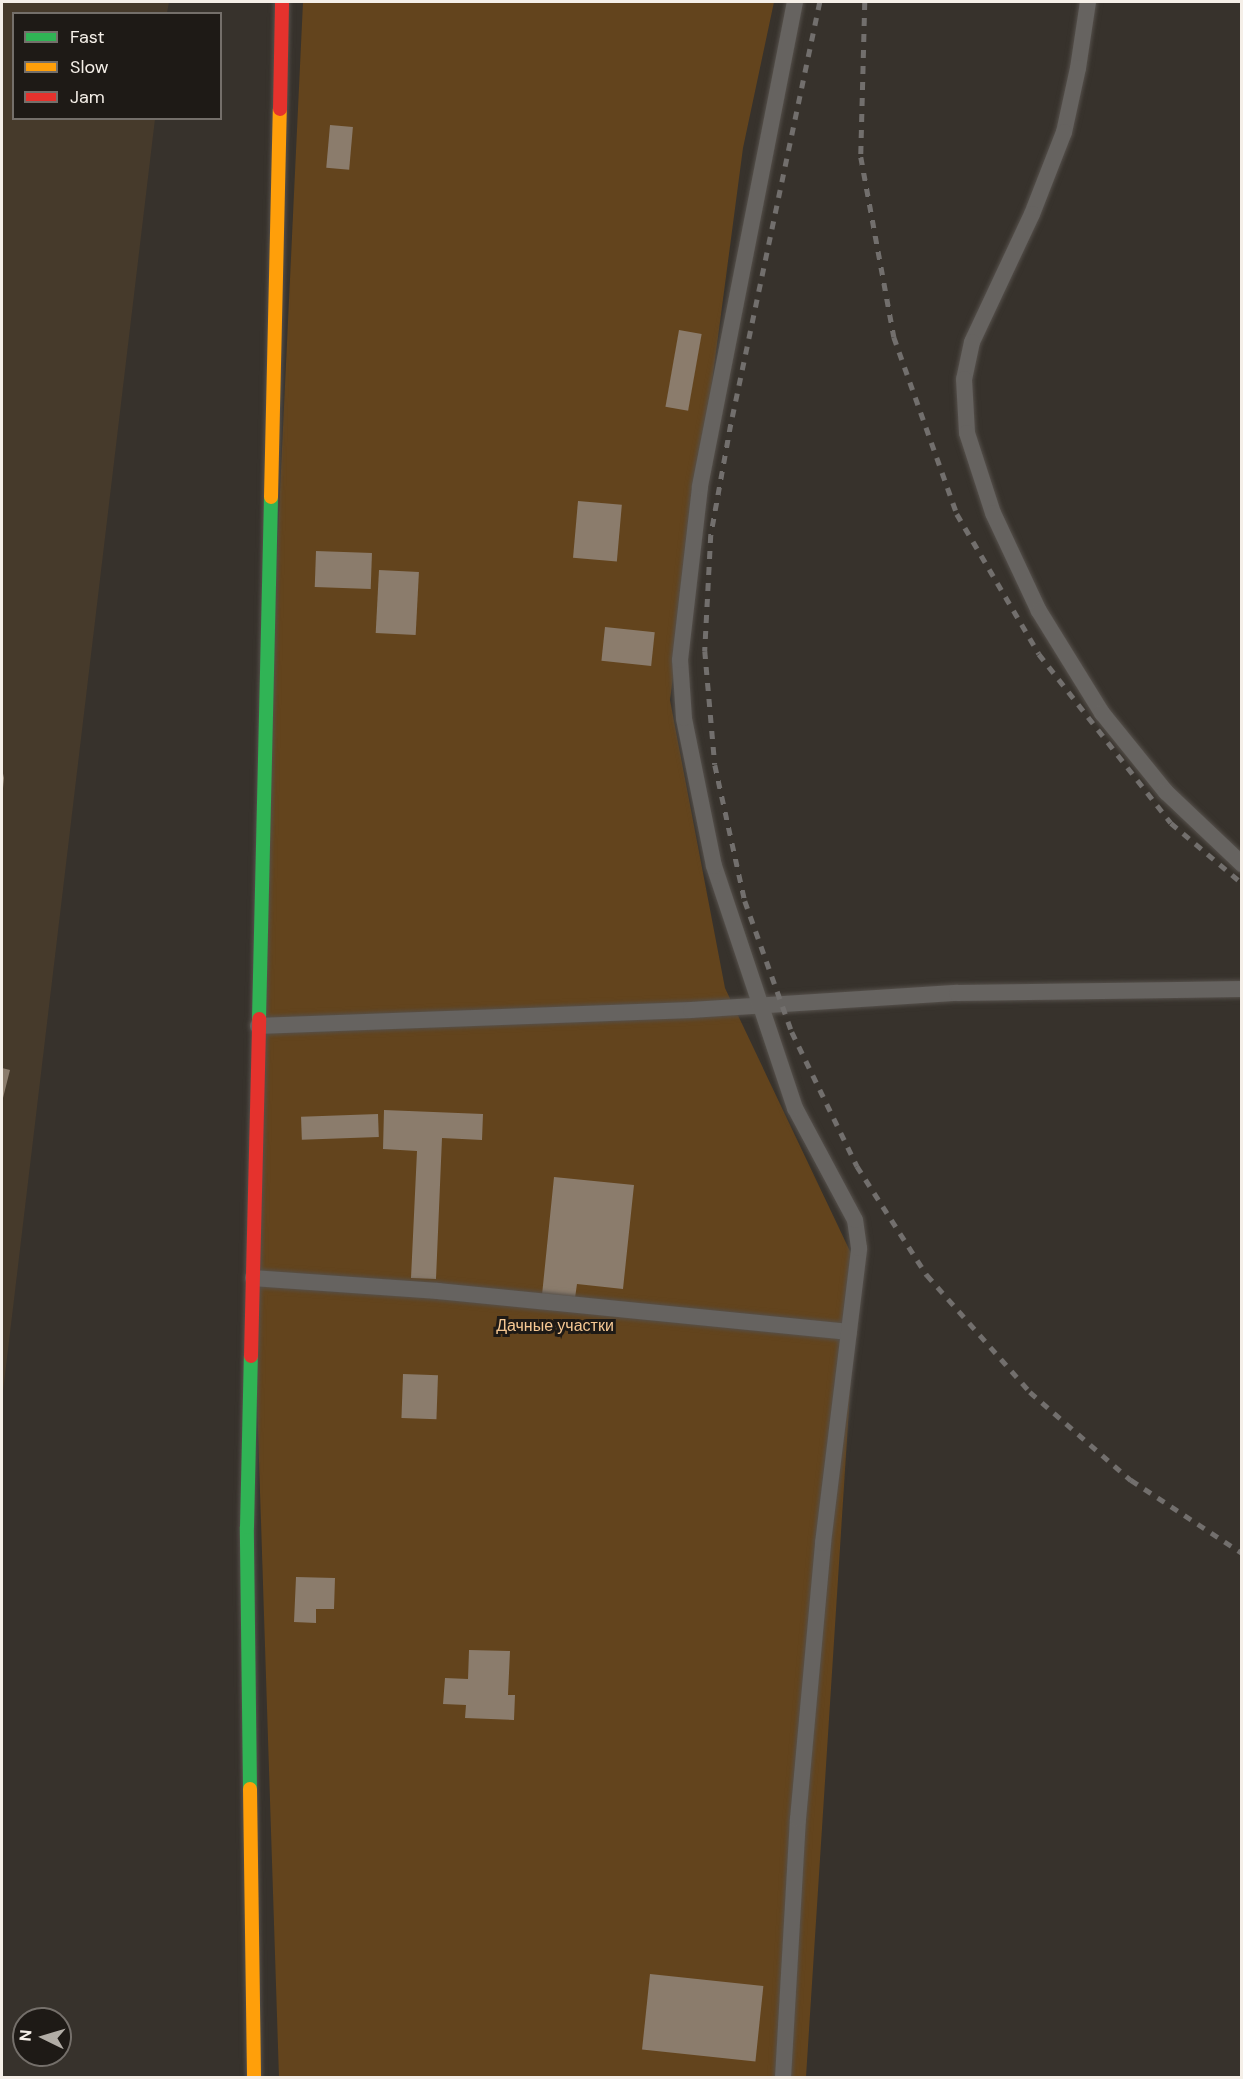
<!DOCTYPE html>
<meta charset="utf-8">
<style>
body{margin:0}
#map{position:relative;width:1243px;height:2079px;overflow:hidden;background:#37322c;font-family:"DM Sans",sans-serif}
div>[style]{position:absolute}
.built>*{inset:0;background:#463a2b}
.green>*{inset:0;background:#63441d}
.building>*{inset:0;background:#8b7c6c;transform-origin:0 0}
.roads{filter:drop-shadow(0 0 2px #55504b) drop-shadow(0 0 2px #55504b)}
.lane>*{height:16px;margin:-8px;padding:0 8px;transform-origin:8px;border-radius:8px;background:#666360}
.fast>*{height:14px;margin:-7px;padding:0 7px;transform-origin:7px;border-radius:7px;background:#30b455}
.slow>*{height:14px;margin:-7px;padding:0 7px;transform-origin:7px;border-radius:7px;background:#ff9f0a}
.jam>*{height:14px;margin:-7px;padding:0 7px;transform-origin:7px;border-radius:7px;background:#e5322d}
.rail>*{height:4.5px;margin-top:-2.25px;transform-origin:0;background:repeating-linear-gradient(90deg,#726f6d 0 8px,transparent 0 16px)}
span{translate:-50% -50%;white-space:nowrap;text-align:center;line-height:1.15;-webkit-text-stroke:6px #1e1a16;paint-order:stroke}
.park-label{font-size:16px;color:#f6c893}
.frame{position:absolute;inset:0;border:3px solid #f5efe8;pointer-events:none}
.legend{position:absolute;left:12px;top:12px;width:210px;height:108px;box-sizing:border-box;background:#1e1a16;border:2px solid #746f6a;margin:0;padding:8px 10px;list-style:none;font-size:18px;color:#f5efe8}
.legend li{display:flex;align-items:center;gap:12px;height:30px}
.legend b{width:30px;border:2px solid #746f6a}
.north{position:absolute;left:12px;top:2007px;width:60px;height:60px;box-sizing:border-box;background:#1e1a16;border:2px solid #746f6a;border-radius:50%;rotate:275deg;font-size:16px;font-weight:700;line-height:24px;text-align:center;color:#f5efe8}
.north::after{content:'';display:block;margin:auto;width:21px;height:27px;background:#b2ada6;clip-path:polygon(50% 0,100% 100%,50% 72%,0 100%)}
</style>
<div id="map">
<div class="built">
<div style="clip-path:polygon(2px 2px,169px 2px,167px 13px,14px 14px,14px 118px,155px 119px,2px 1400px)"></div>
</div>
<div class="green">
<div style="clip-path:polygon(303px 2px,774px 2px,743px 148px,670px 700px,725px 988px,858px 1268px,806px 2077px,279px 2078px,249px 1152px)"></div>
</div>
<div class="building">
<div style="left:330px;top:125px;width:23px;height:43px;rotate:5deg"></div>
<div style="left:679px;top:330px;width:23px;height:78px;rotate:10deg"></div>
<div style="left:578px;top:501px;width:44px;height:57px;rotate:5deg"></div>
<div style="left:316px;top:551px;width:56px;height:36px;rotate:2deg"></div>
<div style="left:379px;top:570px;width:40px;height:63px;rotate:3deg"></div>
<div style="left:605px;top:627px;width:50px;height:34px;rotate:6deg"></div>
<div style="clip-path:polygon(2px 769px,4px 778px,3px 788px,2px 788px)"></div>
<div style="clip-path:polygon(2px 1068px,10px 1070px,2px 1102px)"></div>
<div style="clip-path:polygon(384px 1110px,483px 1114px,482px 1140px,442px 1138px,436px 1279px,411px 1278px,417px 1151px,383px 1149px)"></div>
<div style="left:378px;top:1114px;width:23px;height:77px;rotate:88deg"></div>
<div style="clip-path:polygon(554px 1177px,634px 1185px,623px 1289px,577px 1284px,575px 1298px,542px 1295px)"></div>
<div style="left:403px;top:1374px;width:35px;height:44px;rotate:2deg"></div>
<div style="clip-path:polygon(296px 1577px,335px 1578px,334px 1609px,316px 1609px,316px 1623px,294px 1622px)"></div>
<div style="clip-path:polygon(469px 1650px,510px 1651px,508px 1695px,515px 1695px,514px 1720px,465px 1718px,466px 1705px,443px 1704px,445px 1678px,468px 1679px)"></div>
<div style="left:650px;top:1974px;width:114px;height:76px;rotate:6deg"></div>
</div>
<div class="roads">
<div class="lane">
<div style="left:1088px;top:2px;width:67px;rotate:98.6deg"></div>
<div style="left:1078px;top:68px;width:66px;rotate:102.3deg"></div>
<div style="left:1064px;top:132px;width:88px;rotate:111.3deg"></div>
<div style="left:1032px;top:214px;width:141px;rotate:115.1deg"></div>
<div style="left:972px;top:342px;width:38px;rotate:102deg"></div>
<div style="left:964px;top:379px;width:54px;rotate:86.8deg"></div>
<div style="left:967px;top:433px;width:84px;rotate:72deg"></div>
<div style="left:993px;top:513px;width:108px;rotate:64.9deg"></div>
<div style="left:1039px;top:611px;width:120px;rotate:58.3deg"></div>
<div style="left:1102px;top:713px;width:102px;rotate:51deg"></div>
<div style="left:1166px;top:792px;width:105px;rotate:43.5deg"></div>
<div style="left:258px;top:1026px;width:433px;rotate:-2.1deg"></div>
<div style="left:691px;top:1010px;width:267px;rotate:-3.7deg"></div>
<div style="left:957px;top:993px;width:285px;rotate:-0.8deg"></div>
<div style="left:253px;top:1278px;width:185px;rotate:4deg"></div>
<div style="left:438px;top:1291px;width:413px;rotate:5.7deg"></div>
<div style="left:783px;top:2078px;width:259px;rotate:-86.7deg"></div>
<div style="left:798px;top:1819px;width:277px;rotate:-84.8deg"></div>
<div style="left:823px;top:1543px;width:297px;rotate:-83deg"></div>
<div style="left:859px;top:1248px;width:28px;rotate:-98deg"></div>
<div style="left:855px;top:1220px;width:127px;rotate:-118.2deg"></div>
<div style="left:795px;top:1108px;width:255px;rotate:-108.5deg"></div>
<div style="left:714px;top:866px;width:151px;rotate:-101.5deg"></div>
<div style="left:684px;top:718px;width:58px;rotate:-93.9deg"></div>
<div style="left:680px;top:660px;width:175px;rotate:-83.4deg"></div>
<div style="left:700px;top:486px;width:493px;rotate:-78.9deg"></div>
</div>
<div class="fast">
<div style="left:259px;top:1019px;width:522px;rotate:-88.68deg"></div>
<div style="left:250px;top:1789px;width:262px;rotate:-90.7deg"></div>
<div style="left:247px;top:1527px;width:171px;rotate:-88.7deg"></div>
</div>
<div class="slow">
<div style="left:271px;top:497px;width:388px;rotate:-88.7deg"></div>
<div style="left:250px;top:1789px;width:289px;rotate:89.2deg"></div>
</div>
<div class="jam">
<div style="left:280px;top:109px;width:107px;rotate:-88.9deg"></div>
<div style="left:251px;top:1356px;width:337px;rotate:-88.6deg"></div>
</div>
</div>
<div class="rail">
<div style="left:820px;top:2px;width:431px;rotate:101.9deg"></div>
<div style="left:731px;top:424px;width:113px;rotate:100.2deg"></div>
<div style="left:711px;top:535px;width:116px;rotate:93deg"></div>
<div style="left:705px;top:651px;width:114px;rotate:85deg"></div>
<div style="left:715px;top:765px;width:139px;rotate:77.6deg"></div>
<div style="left:745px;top:901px;width:139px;rotate:70.3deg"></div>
<div style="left:792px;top:1032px;width:149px;rotate:64.1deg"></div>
<div style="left:857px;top:1166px;width:130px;rotate:57.3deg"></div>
<div style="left:927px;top:1275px;width:156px;rotate:48.6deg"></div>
<div style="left:1030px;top:1392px;width:134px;rotate:41.1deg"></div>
<div style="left:1131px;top:1480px;width:133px;rotate:33.3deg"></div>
<div style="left:865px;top:2px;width:155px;rotate:91.5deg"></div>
<div style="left:861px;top:157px;width:183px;rotate:79.6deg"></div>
<div style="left:894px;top:337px;width:188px;rotate:70.4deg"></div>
<div style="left:957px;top:514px;width:162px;rotate:59.6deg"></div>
<div style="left:1039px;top:654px;width:214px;rotate:52deg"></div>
<div style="left:1171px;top:823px;width:93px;rotate:40.2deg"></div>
</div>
<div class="park-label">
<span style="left:555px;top:1326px">Дачные участки</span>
</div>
<div class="frame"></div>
<ul class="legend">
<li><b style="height:8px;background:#30b455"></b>Fast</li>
<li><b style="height:8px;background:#ff9f0a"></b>Slow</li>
<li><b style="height:8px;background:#e5322d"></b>Jam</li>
</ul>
<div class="north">N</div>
</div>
